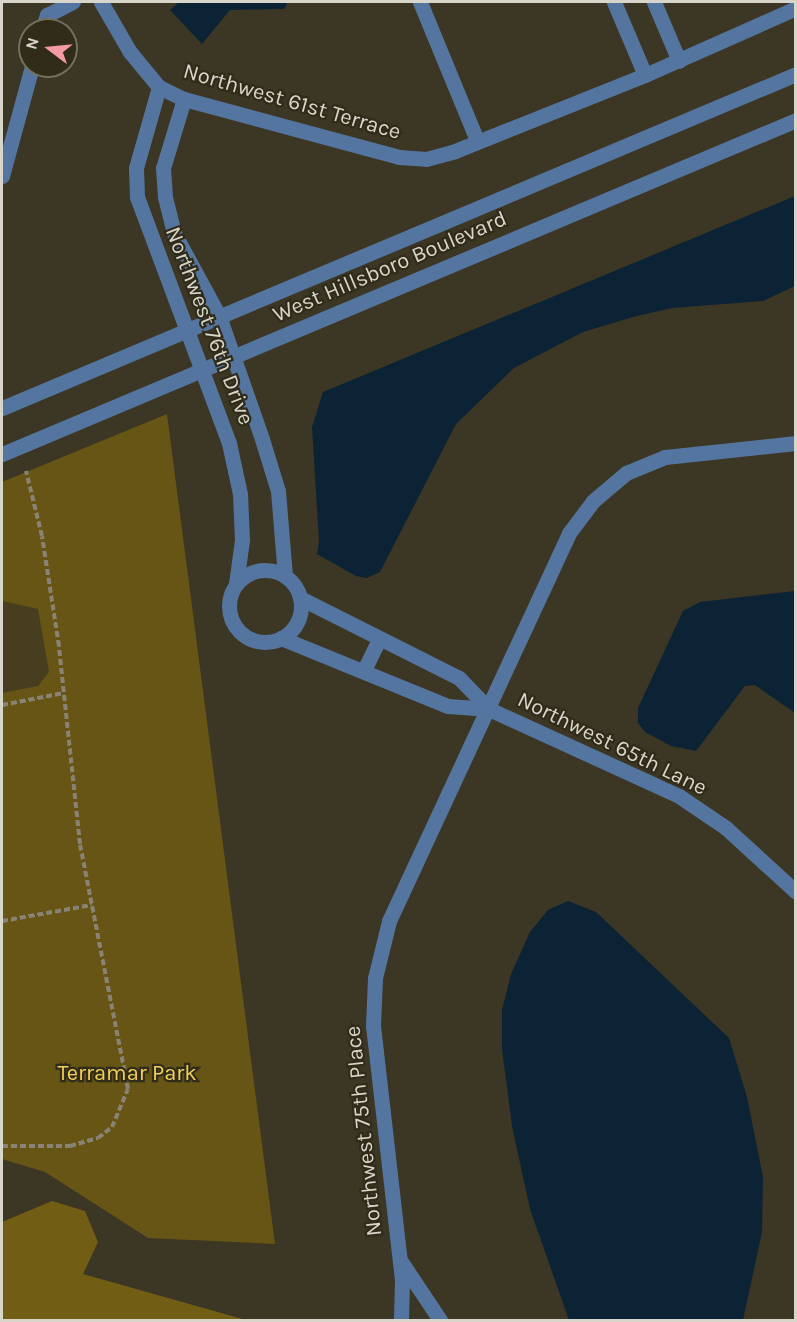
<!DOCTYPE html>
<style>
body{margin:0}
#map{position:relative;width:797px;height:1322px;overflow:hidden;background:#3c3624;font-family:Karla,sans-serif}
div>[style]{position:absolute}
.green>*{inset:0;background:#665514}
.forest>*{inset:0;background:#715e14}
.sand>*{inset:0;background:#463e1e}
.water>*{inset:0;background:#0c2335}
.path>*{height:4px;margin-top:-2px;transform-origin:0;background:repeating-linear-gradient(90deg,#888375 0 6px,transparent 0 9px)}
.minor>*{height:15px;margin:-7.5px;padding:0 7.5px;transform-origin:7.5px;border-radius:7.5px;background:#5575a1}
.minor>.ring{margin:-7.5px;padding:0;box-sizing:content-box;background:none;border:15px solid #5575a1;border-radius:50%}
span{translate:-50% -50%;white-space:nowrap;text-align:center;line-height:1.15;-webkit-text-stroke:4.5px #312c1a;paint-order:stroke}
.street-label{font-size:22px;color:#d8d5ca}
.park-label{font-size:22px;color:#f3d056}
.frame{position:absolute;inset:0;border:3px solid #d8d5ca;pointer-events:none}
.north{position:absolute;left:18px;top:18px;width:60px;height:60px;box-sizing:border-box;background:#312c1a;border:2px solid #747060;border-radius:50%;rotate:286deg;font-size:16px;font-weight:700;line-height:24px;text-align:center;color:#d8d5ca}
.north::after{content:'';display:block;margin:auto;width:21px;height:27px;background:#f49aa5;clip-path:polygon(50% 0,100% 100%,50% 72%,0 100%)}
</style>
<div id="map">
<div class="green">
<div style="clip-path:polygon(167px 414px,275px 1244px,148px 1238px,45px 1172px,2px 1159px,2px 482px)"></div>
</div>
<div class="forest">
<div style="clip-path:polygon(52px 1201px,85px 1211px,98px 1242px,83px 1274px,246px 1320px,2px 1320px,2px 1222px)"></div>
</div>
<div class="sand">
<div style="clip-path:polygon(2px 601px,38px 609px,49px 672px,38px 686px,2px 693px)"></div>
</div>
<div class="water">
<div style="clip-path:polygon(179px 2px,288px 2px,284px 9px,230px 10px,202px 44px,170px 10px)"></div>
<div style="clip-path:polygon(795px 196px,795px 286px,763px 301px,672px 308px,633px 317px,583px 332px,514px 368px,456px 424px,380px 572px,367px 578px,356px 576px,317px 554px,319px 542px,312px 427px,323px 392px)"></div>
<div style="clip-path:polygon(795px 591px,795px 713px,755px 685px,745px 686px,696px 751px,671px 746px,645px 732px,638px 723px,638px 708px,683px 611px,700px 602px)"></div>
<div style="clip-path:polygon(568px 901px,596px 912px,729px 1038px,747px 1097px,763px 1177px,762px 1232px,743px 1320px,569px 1320px,530px 1209px,512px 1126px,502px 1049px,502px 1010px,511px 974px,530px 932px,548px 910px)"></div>
</div>
<div class="path">
<div style="left:2px;top:705px;width:63px;rotate:-11deg"></div>
<div style="left:2px;top:921px;width:91px;rotate:-10.1deg"></div>
<div style="left:2px;top:1146px;width:68px"></div>
<div style="left:70px;top:1146px;width:29px;rotate:-16deg"></div>
<div style="left:98px;top:1138px;width:18px;rotate:-38deg"></div>
<div style="left:112px;top:1127px;width:41px;rotate:-67.2deg"></div>
<div style="left:128px;top:1089px;width:250px;rotate:-101.1deg"></div>
<div style="left:80px;top:844px;width:199px;rotate:-96.1deg"></div>
<div style="left:59px;top:646px;width:111px;rotate:-98.8deg"></div>
<div style="left:42px;top:536px;width:67px;rotate:-103.8deg"></div>
</div>
<div class="minor">
<div style="left:101px;top:2px;width:58px;rotate:59.9deg"></div>
<div style="left:130px;top:52px;width:45px;rotate:50.4deg"></div>
<div style="left:159px;top:87px;width:28px;rotate:26deg"></div>
<div style="left:184px;top:99px;width:223px;rotate:15.1deg"></div>
<div style="left:399px;top:157px;width:27px;rotate:4deg"></div>
<div style="left:426px;top:159px;width:30px;rotate:-15deg"></div>
<div style="left:455px;top:151px;width:205px;rotate:-21.8deg"></div>
<div style="left:645px;top:75px;width:165px;rotate:-23.9deg"></div>
<div style="left:420px;top:2px;width:149px;rotate:67.6deg"></div>
<div style="left:614px;top:2px;width:79px;rotate:67deg"></div>
<div style="left:654px;top:2px;width:64px;rotate:67deg"></div>
<div style="left:42px;top:30px;width:16px;rotate:-72deg"></div>
<div style="left:47px;top:15px;width:29px;rotate:-27deg"></div>
<div style="left:159px;top:87px;width:84px;rotate:105.9deg"></div>
<div style="left:136px;top:168px;width:29px;rotate:88deg"></div>
<div style="left:137px;top:197px;width:263px;rotate:69.5deg"></div>
<div style="left:229px;top:443px;width:52px;rotate:77.8deg"></div>
<div style="left:240px;top:494px;width:46px;rotate:87.5deg"></div>
<div style="left:242px;top:540px;width:44px;rotate:97.8deg"></div>
<div style="left:184px;top:99px;width:72px;rotate:106.9deg"></div>
<div style="left:163px;top:168px;width:29px;rotate:86deg"></div>
<div style="left:165px;top:197px;width:37px;rotate:76deg"></div>
<div style="left:174px;top:233px;width:94px;rotate:61.5deg"></div>
<div style="left:219px;top:316px;width:130px;rotate:70.7deg"></div>
<div style="left:262px;top:439px;width:54px;rotate:72.9deg"></div>
<div style="left:278px;top:491px;width:85px;rotate:85.3deg"></div>
<div style="left:2px;top:176px;width:114px;rotate:-74.7deg"></div>
<div style="left:2px;top:408px;width:861px;rotate:-22.81deg"></div>
<div style="left:2px;top:454px;width:861px;rotate:-22.81deg"></div>
<div class="ring" style="left:229px;top:570px;width:57px;height:57px"></div>
<div style="left:300px;top:598px;width:178px;rotate:26.7deg"></div>
<div style="left:459px;top:678px;width:43px;rotate:45.9deg"></div>
<div style="left:489px;top:709px;width:209px;rotate:24.6deg"></div>
<div style="left:679px;top:796px;width:57px;rotate:34.2deg"></div>
<div style="left:726px;top:828px;width:95px;rotate:42.4deg"></div>
<div style="left:281px;top:638px;width:180px;rotate:22.2deg"></div>
<div style="left:448px;top:706px;width:41px;rotate:4.2deg"></div>
<div style="left:364px;top:670px;width:34px;rotate:-64deg"></div>
<div style="left:402px;top:1263px;width:69px;rotate:56.3deg"></div>
<div style="left:401px;top:1320px;width:40px;rotate:-88.6deg"></div>
<div style="left:402px;top:1280px;width:256px;rotate:-96.5deg"></div>
<div style="left:373px;top:1026px;width:48px;rotate:-87.6deg"></div>
<div style="left:375px;top:978px;width:59px;rotate:-76.2deg"></div>
<div style="left:389px;top:921px;width:428px;rotate:-65.1deg"></div>
<div style="left:569px;top:533px;width:40px;rotate:-53deg"></div>
<div style="left:593px;top:501px;width:43px;rotate:-40.3deg"></div>
<div style="left:626px;top:473px;width:42px;rotate:-22.3deg"></div>
<div style="left:665px;top:457px;width:132px;rotate:-6.1deg"></div>
</div>
<div class="street-label">
<span style="left:292px;top:102px;rotate:16deg">Northwest 61st Terrace</span>
<span style="left:390px;top:267px;rotate:-23deg">West Hillsboro Boulevard</span>
<span style="left:209px;top:326px;rotate:69deg">Northwest 76th Drive</span>
<span style="left:612px;top:744px;rotate:26deg">Northwest 65th Lane</span>
<span style="left:364px;top:1131px;rotate:-96deg">Northwest 75th Place</span>
</div>
<div class="park-label">
<span style="left:127px;top:1074px">Terramar Park</span>
</div>
<div class="frame"></div>
<div class="north">N</div>
</div>
